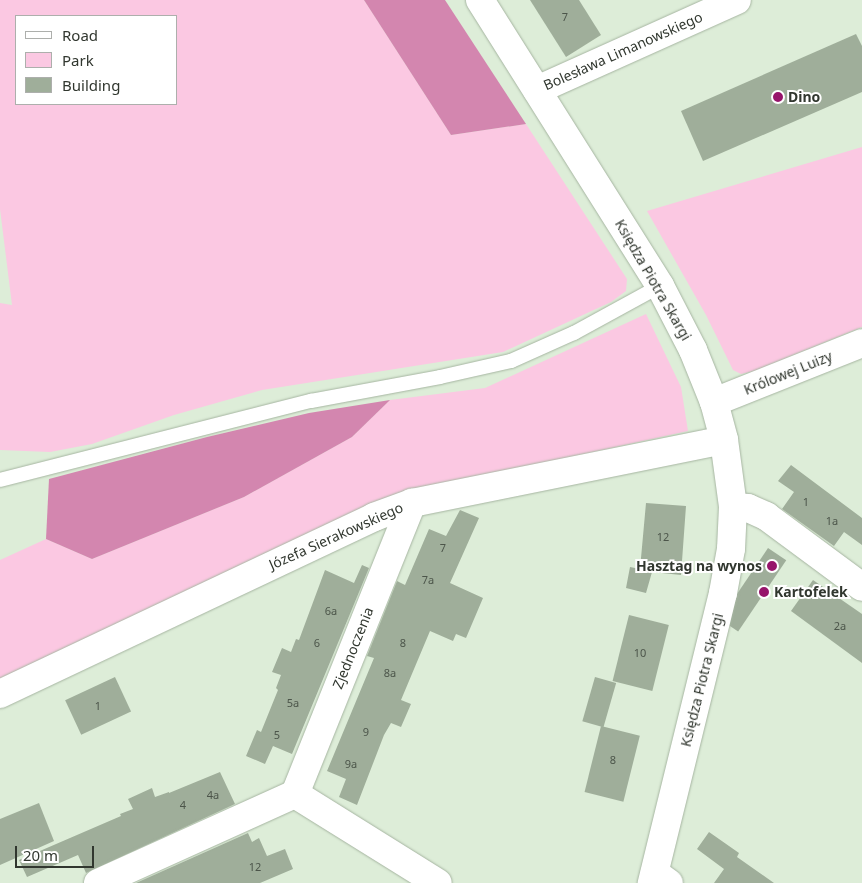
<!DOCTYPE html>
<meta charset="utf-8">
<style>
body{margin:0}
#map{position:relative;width:862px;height:883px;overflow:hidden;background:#ddedd8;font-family:"Noto Sans",sans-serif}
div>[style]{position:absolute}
.green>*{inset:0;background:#fbc8e2}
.forest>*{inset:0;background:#d386af}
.building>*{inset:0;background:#9fae9a;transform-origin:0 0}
.roads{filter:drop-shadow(0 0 1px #a6b5a1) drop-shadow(0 0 1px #a6b5a1)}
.lane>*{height:14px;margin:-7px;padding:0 7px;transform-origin:7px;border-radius:7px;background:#fff}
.street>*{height:28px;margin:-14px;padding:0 14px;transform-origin:14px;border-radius:14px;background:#fff}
.secondary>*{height:28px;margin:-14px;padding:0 14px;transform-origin:14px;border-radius:14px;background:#fff}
.dots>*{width:14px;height:14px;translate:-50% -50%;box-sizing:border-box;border:2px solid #fff;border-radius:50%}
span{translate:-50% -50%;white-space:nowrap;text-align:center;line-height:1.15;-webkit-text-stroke:4px #fff;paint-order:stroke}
.number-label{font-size:11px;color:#4c554a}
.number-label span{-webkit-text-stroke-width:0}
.street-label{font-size:14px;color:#31372f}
.poi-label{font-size:14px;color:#31372f;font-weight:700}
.left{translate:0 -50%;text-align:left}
.right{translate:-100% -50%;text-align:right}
.legend{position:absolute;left:15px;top:15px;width:162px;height:90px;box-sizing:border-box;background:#fff;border:1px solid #adafac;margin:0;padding:6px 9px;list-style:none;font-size:15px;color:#31372f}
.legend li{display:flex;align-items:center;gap:10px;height:25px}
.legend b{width:25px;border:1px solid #adafac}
.scale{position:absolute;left:15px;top:846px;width:79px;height:22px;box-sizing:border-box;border:2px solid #31372f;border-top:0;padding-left:6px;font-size:15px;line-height:18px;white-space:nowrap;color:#31372f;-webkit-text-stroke:4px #fff;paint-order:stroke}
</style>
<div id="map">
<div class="green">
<div style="clip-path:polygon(evenodd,0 0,364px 0,451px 135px,526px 124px,627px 279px,626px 291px,611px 302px,503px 352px,262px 390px,174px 415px,92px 444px,50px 452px,0 450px,0 303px,12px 305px,0 209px,0 0,16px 16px,176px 16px,176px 104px,16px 104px,16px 16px)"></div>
<div style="clip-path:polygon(862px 147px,862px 327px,754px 371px,741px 374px,733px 370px,706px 315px,647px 211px)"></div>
<div style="clip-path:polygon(646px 314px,681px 387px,688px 431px,394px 496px,0 679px,0 560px,46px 539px,92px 559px,244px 497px,352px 437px,390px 400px,485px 388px)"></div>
</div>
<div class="forest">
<div style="clip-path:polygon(364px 0,445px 0,526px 124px,451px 135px)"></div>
<div style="clip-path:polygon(390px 400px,352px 437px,244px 497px,92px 559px,46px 539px,49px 479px,207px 437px,309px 413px)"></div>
</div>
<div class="building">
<div style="clip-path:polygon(530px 0,579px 0,601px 35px,566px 57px)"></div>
<div style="clip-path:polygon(856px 34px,862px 46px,862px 92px,703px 161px,681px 111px)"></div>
<div style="clip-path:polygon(791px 465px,862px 518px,862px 545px,844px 532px,834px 546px,782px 509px,794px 492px,778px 481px)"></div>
<div style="clip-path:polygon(646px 503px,686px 506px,681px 575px,652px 572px,646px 593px,626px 588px,630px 567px,640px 569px)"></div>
<div style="clip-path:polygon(460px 510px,479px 518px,450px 583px,483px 598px,466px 638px,456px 634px,453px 641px,430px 631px,401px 700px,411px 704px,401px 727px,391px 723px,384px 735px,357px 805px,339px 797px,346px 779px,327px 771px,374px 658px,367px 656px,397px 581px,405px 585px,429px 529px,446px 536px)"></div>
<div style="left:768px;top:548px;width:22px;height:86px;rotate:34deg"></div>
<div style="clip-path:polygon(362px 565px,369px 568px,292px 754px,273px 746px,265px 764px,246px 756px,257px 730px,261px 732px,278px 690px,276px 688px,281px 675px,272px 672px,282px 648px,291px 652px,296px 639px,299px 640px,325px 570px,354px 583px)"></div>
<div style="clip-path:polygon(813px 580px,862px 614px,862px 663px,791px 611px)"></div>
<div style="left:629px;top:615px;width:41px;height:68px;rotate:14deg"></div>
<div style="left:115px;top:677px;width:38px;height:55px;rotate:65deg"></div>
<div style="left:595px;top:677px;width:22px;height:46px;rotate:16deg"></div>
<div style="left:601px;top:726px;width:40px;height:68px;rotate:14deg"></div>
<div style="clip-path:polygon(220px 772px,235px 804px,86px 873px,78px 855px,27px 877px,19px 860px,121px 816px,120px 814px,133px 809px,128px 799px,152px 788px,155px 797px,169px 792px,169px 793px)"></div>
<div style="clip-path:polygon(39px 803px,54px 841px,0 865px,0 819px)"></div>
<div style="clip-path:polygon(709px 832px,739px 853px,737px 857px,774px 883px,714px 883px,724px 869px,697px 849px)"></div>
<div style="clip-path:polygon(248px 833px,252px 842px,259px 838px,267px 856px,285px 849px,293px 869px,260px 883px,136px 883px)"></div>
</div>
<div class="roads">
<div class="lane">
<div style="left:0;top:480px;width:321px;rotate:-14.3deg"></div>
<div style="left:311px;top:401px;width:131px;rotate:-10.5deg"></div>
<div style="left:440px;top:377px;width:73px;rotate:-12.7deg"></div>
<div style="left:511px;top:361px;width:69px;rotate:-24deg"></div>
<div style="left:574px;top:333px;width:98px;rotate:-28.7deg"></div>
</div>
<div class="street">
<div style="left:537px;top:90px;width:219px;rotate:-24.2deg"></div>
<div style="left:714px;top:402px;width:159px;rotate:-21.7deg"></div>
<div style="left:733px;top:507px;width:15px;rotate:4deg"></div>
<div style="left:748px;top:508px;width:20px;rotate:24deg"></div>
<div style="left:766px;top:516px;width:119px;rotate:36.5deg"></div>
<div style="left:0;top:694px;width:414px;rotate:-25.3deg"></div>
<div style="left:374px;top:517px;width:40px;rotate:-20.2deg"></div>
<div style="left:412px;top:503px;width:318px;rotate:-11.4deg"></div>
<div style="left:295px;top:794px;width:168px;rotate:31.9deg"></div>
<div style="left:655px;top:873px;width:17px;rotate:36deg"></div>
<div style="left:98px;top:883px;width:216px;rotate:-24.3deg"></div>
<div style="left:295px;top:794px;width:314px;rotate:-68.1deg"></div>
</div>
<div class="secondary">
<div style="left:480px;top:0;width:338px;rotate:57.8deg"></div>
<div style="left:660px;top:286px;width:72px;rotate:62.7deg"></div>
<div style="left:693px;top:350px;width:56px;rotate:68deg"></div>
<div style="left:714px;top:402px;width:39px;rotate:75deg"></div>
<div style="left:724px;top:440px;width:68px;rotate:82.3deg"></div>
<div style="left:733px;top:507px;width:42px;rotate:92.7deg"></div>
<div style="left:731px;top:549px;width:45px;rotate:100.3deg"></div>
<div style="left:723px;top:593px;width:299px;rotate:103.8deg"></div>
</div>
</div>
<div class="dots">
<div style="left:778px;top:97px;background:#97146b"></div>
<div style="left:772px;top:566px;background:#97146b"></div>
<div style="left:764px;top:592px;background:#97146b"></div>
</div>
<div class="number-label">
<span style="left:565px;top:17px">7</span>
<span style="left:806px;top:502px">1</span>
<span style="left:832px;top:521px">1a</span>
<span style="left:663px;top:537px">12</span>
<span style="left:443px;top:548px">7</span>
<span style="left:428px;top:580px">7a</span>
<span style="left:331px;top:611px">6a</span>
<span style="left:840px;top:626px">2a</span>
<span style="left:317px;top:643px">6</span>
<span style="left:403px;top:643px">8</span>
<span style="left:640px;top:653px">10</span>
<span style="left:390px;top:673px">8a</span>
<span style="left:293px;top:703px">5a</span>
<span style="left:98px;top:706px">1</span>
<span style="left:366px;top:732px">9</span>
<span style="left:277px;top:735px">5</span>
<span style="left:613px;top:760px">8</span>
<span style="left:351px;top:764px">9a</span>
<span style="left:213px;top:795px">4a</span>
<span style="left:183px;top:805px">4</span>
<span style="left:255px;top:867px">12</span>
</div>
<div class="street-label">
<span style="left:623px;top:51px;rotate:-24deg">Bolesława Limanowskiego</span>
<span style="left:653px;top:280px;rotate:60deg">Księdza Piotra Skargi</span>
<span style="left:788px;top:373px;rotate:-22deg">Królowej Luizy</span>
<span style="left:336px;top:536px;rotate:-24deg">Józefa Sierakowskiego</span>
<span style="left:353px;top:648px;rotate:-68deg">Zjednoczenia</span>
<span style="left:702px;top:680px;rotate:-76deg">Księdza Piotra Skargi</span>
</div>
<div class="poi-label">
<span class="left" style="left:788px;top:97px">Dino</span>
<span class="right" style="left:762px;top:566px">Hasztag na wynos</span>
<span class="left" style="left:774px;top:592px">Kartofelek</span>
</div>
<ul class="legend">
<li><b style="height:6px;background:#fff"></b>Road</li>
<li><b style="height:14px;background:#fbc8e2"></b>Park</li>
<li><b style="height:14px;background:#9fae9a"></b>Building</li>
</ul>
<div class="scale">20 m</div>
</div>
